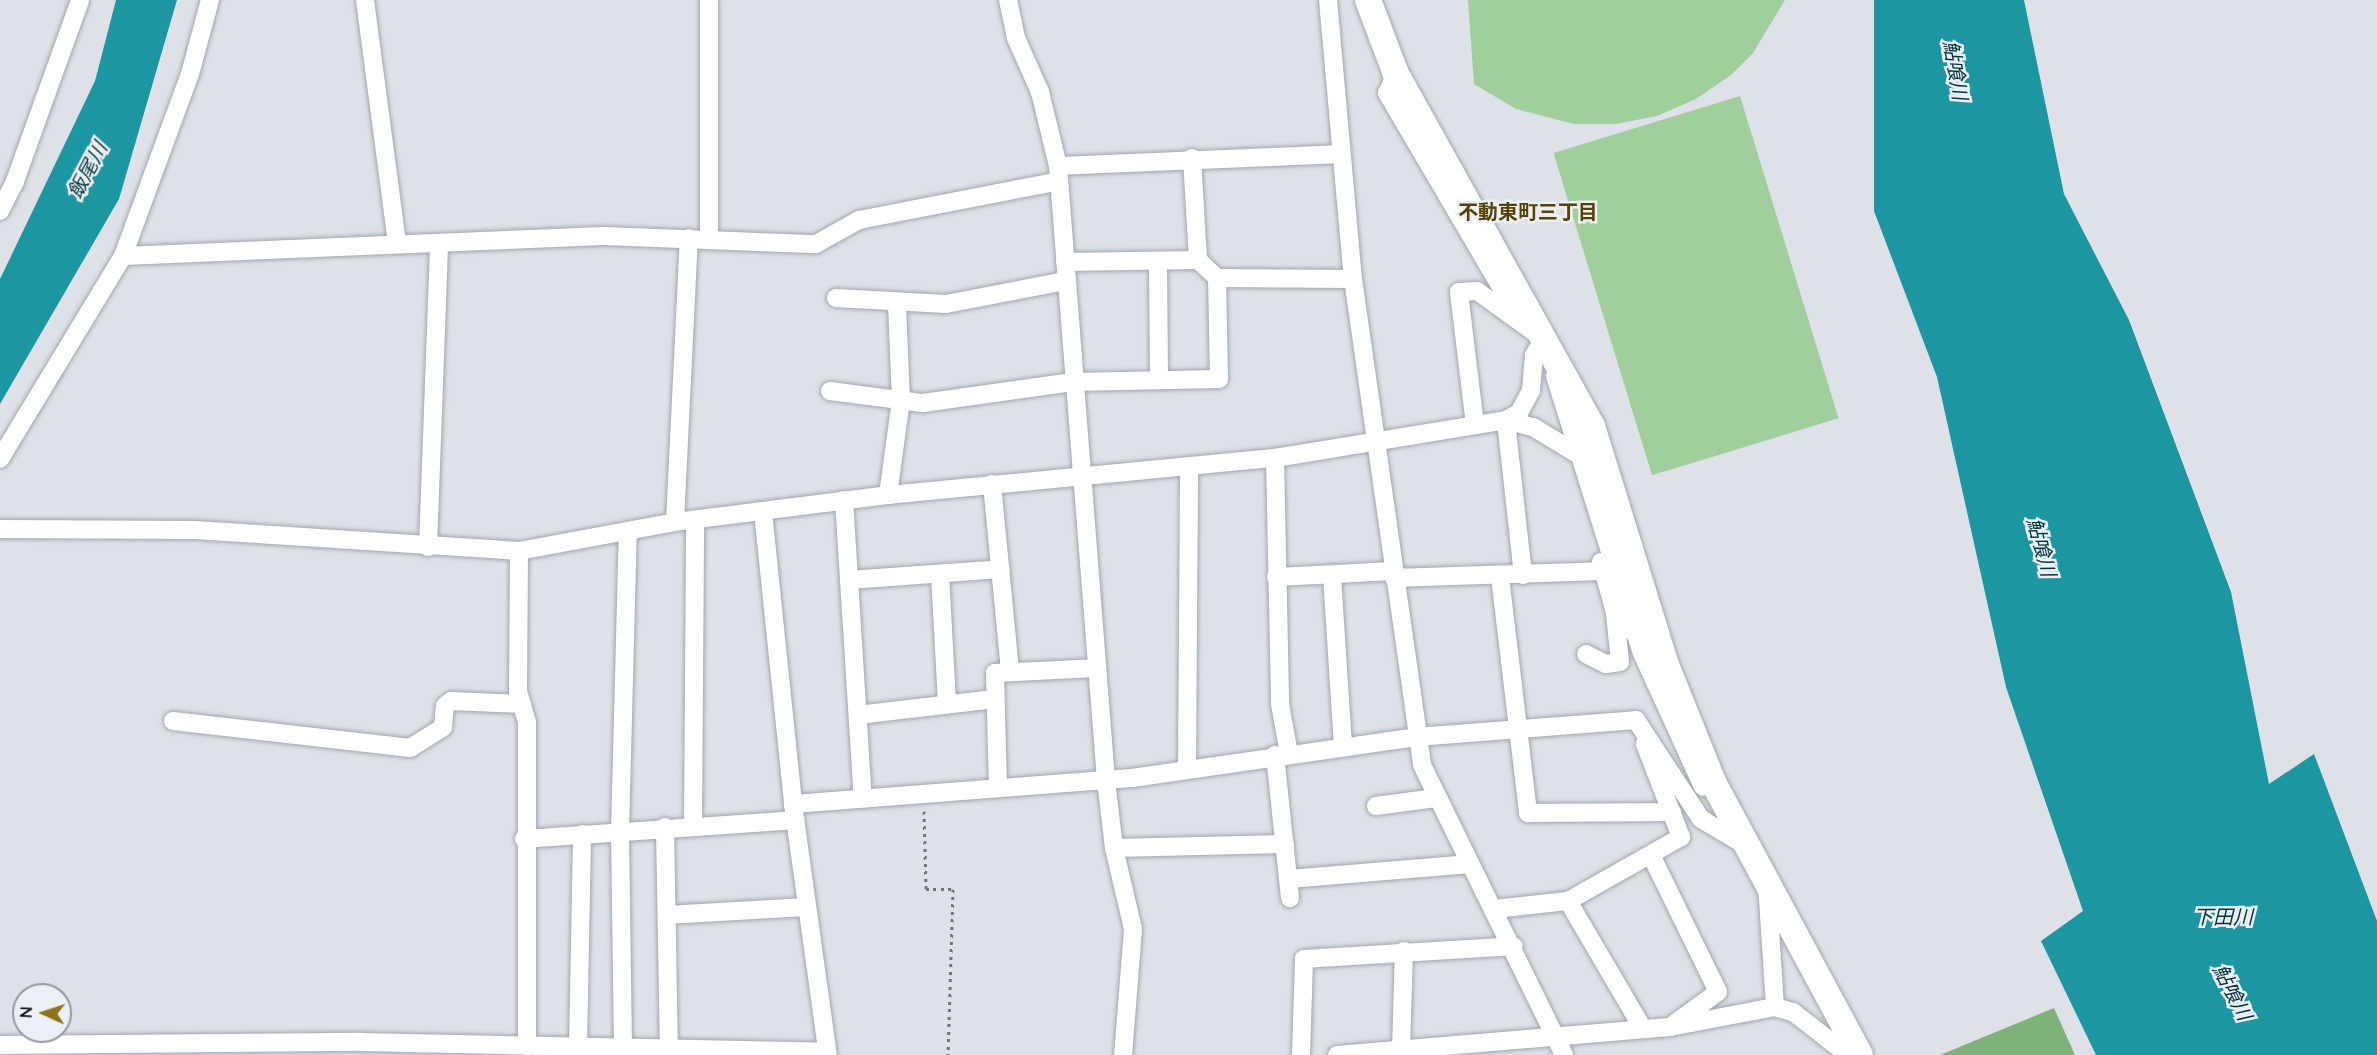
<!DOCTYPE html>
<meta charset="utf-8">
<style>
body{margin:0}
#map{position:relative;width:2377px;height:1055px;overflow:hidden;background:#dee2e8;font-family:Quicksand,"Noto Sans JP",sans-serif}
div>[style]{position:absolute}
.green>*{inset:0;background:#a0ce9d;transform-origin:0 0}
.forest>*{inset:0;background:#7db379}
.water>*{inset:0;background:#1c96a0}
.path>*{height:3px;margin-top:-1.5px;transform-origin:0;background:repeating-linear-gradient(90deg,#707377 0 3px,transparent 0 7.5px)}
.roads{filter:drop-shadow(0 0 2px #a2a6ac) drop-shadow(0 0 2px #a2a6ac)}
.street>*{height:18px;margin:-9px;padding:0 9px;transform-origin:9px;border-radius:9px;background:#fff}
.secondary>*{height:26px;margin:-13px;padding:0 13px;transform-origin:13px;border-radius:13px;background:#fff}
span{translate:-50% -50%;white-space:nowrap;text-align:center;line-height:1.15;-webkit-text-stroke:5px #ebeff6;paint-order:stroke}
.water-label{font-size:20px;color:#003439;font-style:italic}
.neighbourhood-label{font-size:20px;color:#554200;font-weight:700}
.north{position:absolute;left:12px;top:983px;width:60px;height:60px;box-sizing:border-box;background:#ebeff6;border:2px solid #94979c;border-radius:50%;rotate:273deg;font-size:16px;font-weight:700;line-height:24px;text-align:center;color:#121416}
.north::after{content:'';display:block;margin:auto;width:21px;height:27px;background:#907318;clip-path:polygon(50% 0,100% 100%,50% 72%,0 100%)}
</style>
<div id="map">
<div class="green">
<div style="clip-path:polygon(1468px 0,1785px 0,1753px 53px,1731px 75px,1696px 99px,1657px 116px,1616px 124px,1574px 124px,1516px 109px,1474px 84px)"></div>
<div style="left:1740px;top:96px;width:337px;height:195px;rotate:73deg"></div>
</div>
<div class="forest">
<div style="clip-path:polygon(2054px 1008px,2075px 1055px,1940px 1055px)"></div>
</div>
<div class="water">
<div style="clip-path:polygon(116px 0,177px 0,119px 199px,0 404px,0 279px,95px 81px)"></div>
<div style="clip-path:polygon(1874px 0,2024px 0,2064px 194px,2129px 320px,2231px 592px,2269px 784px,2314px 754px,2377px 921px,2377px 1055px,2096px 1055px,2041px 941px,2083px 911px,2006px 687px,1937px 377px,1874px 211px)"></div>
</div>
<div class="path">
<div style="left:924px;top:811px;width:78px;rotate:88.5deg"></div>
<div style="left:926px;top:889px;width:27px"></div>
<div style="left:953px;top:889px;width:166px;rotate:91.7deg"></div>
</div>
<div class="roads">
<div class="street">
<div style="left:365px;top:0;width:246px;rotate:82.5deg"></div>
<div style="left:1008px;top:0;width:39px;rotate:78deg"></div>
<div style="left:1016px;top:38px;width:59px;rotate:66deg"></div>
<div style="left:1040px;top:92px;width:76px;rotate:76.3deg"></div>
<div style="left:1058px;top:166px;width:616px;rotate:85.53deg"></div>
<div style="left:1106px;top:780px;width:68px;rotate:83.3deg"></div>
<div style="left:1114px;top:848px;width:83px;rotate:76.8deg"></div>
<div style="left:1133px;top:929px;width:126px;rotate:94.5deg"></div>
<div style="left:1328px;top:0;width:280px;rotate:84.9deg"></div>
<div style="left:1353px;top:279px;width:491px;rotate:81.9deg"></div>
<div style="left:1422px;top:765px;width:323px;rotate:63.9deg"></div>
<div style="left:1396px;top:74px;width:21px;rotate:115deg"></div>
<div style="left:1387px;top:93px;width:245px;rotate:59.6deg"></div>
<div style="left:1192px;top:158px;width:102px;rotate:86.6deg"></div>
<div style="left:1058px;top:166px;width:282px;rotate:-2.4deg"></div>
<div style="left:0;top:211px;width:34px;rotate:-63deg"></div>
<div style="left:15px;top:181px;width:192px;rotate:-70.2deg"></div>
<div style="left:709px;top:237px;width:237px;rotate:-90deg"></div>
<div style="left:123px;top:256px;width:480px;rotate:-2.4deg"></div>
<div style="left:603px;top:236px;width:213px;rotate:2.2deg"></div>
<div style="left:816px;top:244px;width:49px;rotate:-29.2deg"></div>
<div style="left:859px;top:220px;width:204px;rotate:-11deg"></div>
<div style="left:1065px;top:262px;width:133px;rotate:-0.9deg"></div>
<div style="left:1198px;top:260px;width:26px;rotate:43deg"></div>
<div style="left:1217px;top:278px;width:136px;rotate:0.4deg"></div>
<div style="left:1158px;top:262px;width:118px;rotate:89.5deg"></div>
<div style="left:836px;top:298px;width:110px;rotate:3.1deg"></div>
<div style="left:946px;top:304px;width:122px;rotate:-10.9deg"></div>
<div style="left:1555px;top:376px;width:288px;rotate:72.6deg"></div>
<div style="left:1641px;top:651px;width:149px;rotate:65.5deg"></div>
<div style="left:830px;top:391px;width:94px;rotate:7.4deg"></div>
<div style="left:923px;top:403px;width:151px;rotate:-8deg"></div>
<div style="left:1073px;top:382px;width:146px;rotate:-1.2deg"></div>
<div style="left:1219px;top:379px;width:101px;rotate:-91.1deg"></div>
<div style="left:1475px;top:425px;width:134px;rotate:-96.9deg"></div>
<div style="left:1459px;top:292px;width:18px;rotate:-3deg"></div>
<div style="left:1477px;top:291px;width:79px;rotate:35.7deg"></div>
<div style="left:1275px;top:458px;width:246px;rotate:88.8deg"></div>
<div style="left:1280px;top:704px;width:51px;rotate:79.8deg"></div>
<div style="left:0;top:459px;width:237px;rotate:-58.8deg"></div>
<div style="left:123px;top:256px;width:194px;rotate:-69.8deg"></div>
<div style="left:190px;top:74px;width:77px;rotate:-74.9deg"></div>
<div style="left:992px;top:484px;width:189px;rotate:84.5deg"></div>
<div style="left:888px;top:495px;width:96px;rotate:-82.2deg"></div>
<div style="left:901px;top:400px;width:97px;rotate:-92.4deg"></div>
<div style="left:844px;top:500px;width:299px;rotate:86.4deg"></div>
<div style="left:763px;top:512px;width:294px;rotate:84.1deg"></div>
<div style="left:793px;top:804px;width:253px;rotate:82.1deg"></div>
<div style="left:675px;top:522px;width:284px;rotate:-87.2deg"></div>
<div style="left:0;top:529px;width:195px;rotate:0.3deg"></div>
<div style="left:195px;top:530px;width:325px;rotate:3.7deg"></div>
<div style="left:519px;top:551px;width:159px;rotate:-10.5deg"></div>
<div style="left:675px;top:522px;width:215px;rotate:-7.2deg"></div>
<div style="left:888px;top:495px;width:389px;rotate:-5.5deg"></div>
<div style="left:1275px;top:458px;width:234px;rotate:-9.3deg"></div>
<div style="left:1506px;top:420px;width:15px;rotate:-28deg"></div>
<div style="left:1519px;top:413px;width:26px;rotate:-62deg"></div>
<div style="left:1531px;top:390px;width:35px;rotate:-85deg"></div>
<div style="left:1534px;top:355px;width:19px;rotate:-58deg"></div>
<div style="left:428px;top:547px;width:302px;rotate:-87.9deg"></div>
<div style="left:519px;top:551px;width:140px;rotate:90.4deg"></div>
<div style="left:518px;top:691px;width:32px;rotate:74deg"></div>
<div style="left:527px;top:722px;width:324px;rotate:90deg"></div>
<div style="left:1601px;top:562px;width:49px;rotate:74.5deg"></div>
<div style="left:1614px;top:609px;width:25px;rotate:56deg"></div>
<div style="left:940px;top:574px;width:131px;rotate:86.9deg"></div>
<div style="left:1523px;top:575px;width:156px;rotate:-96.3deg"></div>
<div style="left:1506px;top:420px;width:28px;rotate:15deg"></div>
<div style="left:1533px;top:427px;width:54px;rotate:31.3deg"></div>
<div style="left:1332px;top:576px;width:169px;rotate:86.3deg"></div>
<div style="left:1276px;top:577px;width:117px;rotate:-2.9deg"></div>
<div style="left:1500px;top:577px;width:238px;rotate:83.2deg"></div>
<div style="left:1528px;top:813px;width:144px;rotate:-0.4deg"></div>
<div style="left:1394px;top:578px;width:206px;rotate:-1.9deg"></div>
<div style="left:849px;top:580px;width:152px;rotate:-4.1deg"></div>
<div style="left:1586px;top:654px;width:22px;rotate:27deg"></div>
<div style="left:1606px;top:664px;width:14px;rotate:-8deg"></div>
<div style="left:1620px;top:662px;width:48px;rotate:-95.9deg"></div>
<div style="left:858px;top:715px;width:137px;rotate:-6.7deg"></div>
<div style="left:173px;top:721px;width:239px;rotate:6.5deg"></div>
<div style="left:410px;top:748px;width:39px;rotate:-32deg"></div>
<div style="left:443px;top:727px;width:21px;rotate:-85deg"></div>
<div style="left:445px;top:706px;width:8px;rotate:-40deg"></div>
<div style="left:451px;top:701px;width:71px;rotate:2.4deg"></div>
<div style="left:1275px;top:755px;width:144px;rotate:84deg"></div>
<div style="left:1187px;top:769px;width:303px;rotate:-89.6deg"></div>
<div style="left:998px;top:788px;width:115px;rotate:-91.5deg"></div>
<div style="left:995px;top:673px;width:101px;rotate:-2.8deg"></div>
<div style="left:793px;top:804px;width:340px;rotate:-4.4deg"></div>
<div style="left:1132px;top:778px;width:287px;rotate:-8.2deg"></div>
<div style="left:1416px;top:737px;width:221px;rotate:-4.4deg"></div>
<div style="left:1636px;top:720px;width:118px;rotate:56.7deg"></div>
<div style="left:1701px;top:819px;width:57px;rotate:30.6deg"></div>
<div style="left:1376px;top:806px;width:60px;rotate:-7.7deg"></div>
<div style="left:693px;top:825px;width:305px;rotate:-89.6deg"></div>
<div style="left:665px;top:827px;width:222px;rotate:89deg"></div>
<div style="left:524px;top:839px;width:272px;rotate:-4deg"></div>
<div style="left:1114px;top:848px;width:171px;rotate:-1.3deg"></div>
<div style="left:1652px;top:857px;width:150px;rotate:63.9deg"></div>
<div style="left:1718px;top:992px;width:54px;rotate:144deg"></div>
<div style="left:1289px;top:879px;width:182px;rotate:-4.7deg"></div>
<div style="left:1767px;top:883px;width:124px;rotate:86.3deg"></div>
<div style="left:1568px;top:901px;width:148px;rotate:59.6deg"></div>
<div style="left:1494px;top:909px;width:74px;rotate:-6.2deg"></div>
<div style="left:1568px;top:901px;width:130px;rotate:-29.5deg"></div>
<div style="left:1681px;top:837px;width:100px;rotate:-111.2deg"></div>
<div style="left:667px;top:915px;width:139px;rotate:-3.3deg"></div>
<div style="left:0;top:1045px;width:361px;rotate:-0.5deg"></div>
<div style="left:361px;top:1042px;width:466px;rotate:1.2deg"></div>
<div style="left:578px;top:1047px;width:213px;rotate:-88.9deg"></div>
<div style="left:623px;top:1048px;width:217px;rotate:-90.8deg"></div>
<div style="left:620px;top:831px;width:300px;rotate:-88.5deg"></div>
<div style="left:1401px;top:1050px;width:99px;rotate:-88.3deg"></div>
<div style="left:1301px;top:1055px;width:96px;rotate:-88.2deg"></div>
<div style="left:1304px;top:959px;width:210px;rotate:-3.5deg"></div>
<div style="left:1337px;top:1055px;width:334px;rotate:-4.8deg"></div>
<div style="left:1670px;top:1027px;width:107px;rotate:-10.8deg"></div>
<div style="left:1775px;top:1007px;width:19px;rotate:16deg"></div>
<div style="left:1793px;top:1012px;width:70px;rotate:38deg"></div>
</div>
<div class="secondary">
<div style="left:1368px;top:0;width:79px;rotate:69.3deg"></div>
<div style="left:1396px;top:74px;width:403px;rotate:60.9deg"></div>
<div style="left:1592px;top:426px;width:250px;rotate:72.8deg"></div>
<div style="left:1666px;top:665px;width:126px;rotate:68.1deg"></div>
<div style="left:1713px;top:782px;width:310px;rotate:61.7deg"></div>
</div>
</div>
<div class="water-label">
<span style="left:1956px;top:70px;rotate:80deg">鮎喰川</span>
<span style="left:87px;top:170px;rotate:-62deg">飯尾川</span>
<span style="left:2042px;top:547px;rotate:75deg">鮎喰川</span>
<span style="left:2223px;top:916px">下田川</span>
<span style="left:2233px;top:992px;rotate:63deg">鮎喰川</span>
</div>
<div class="neighbourhood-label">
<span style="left:1528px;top:211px">不動東町三丁目</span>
</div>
<div class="north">N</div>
</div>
